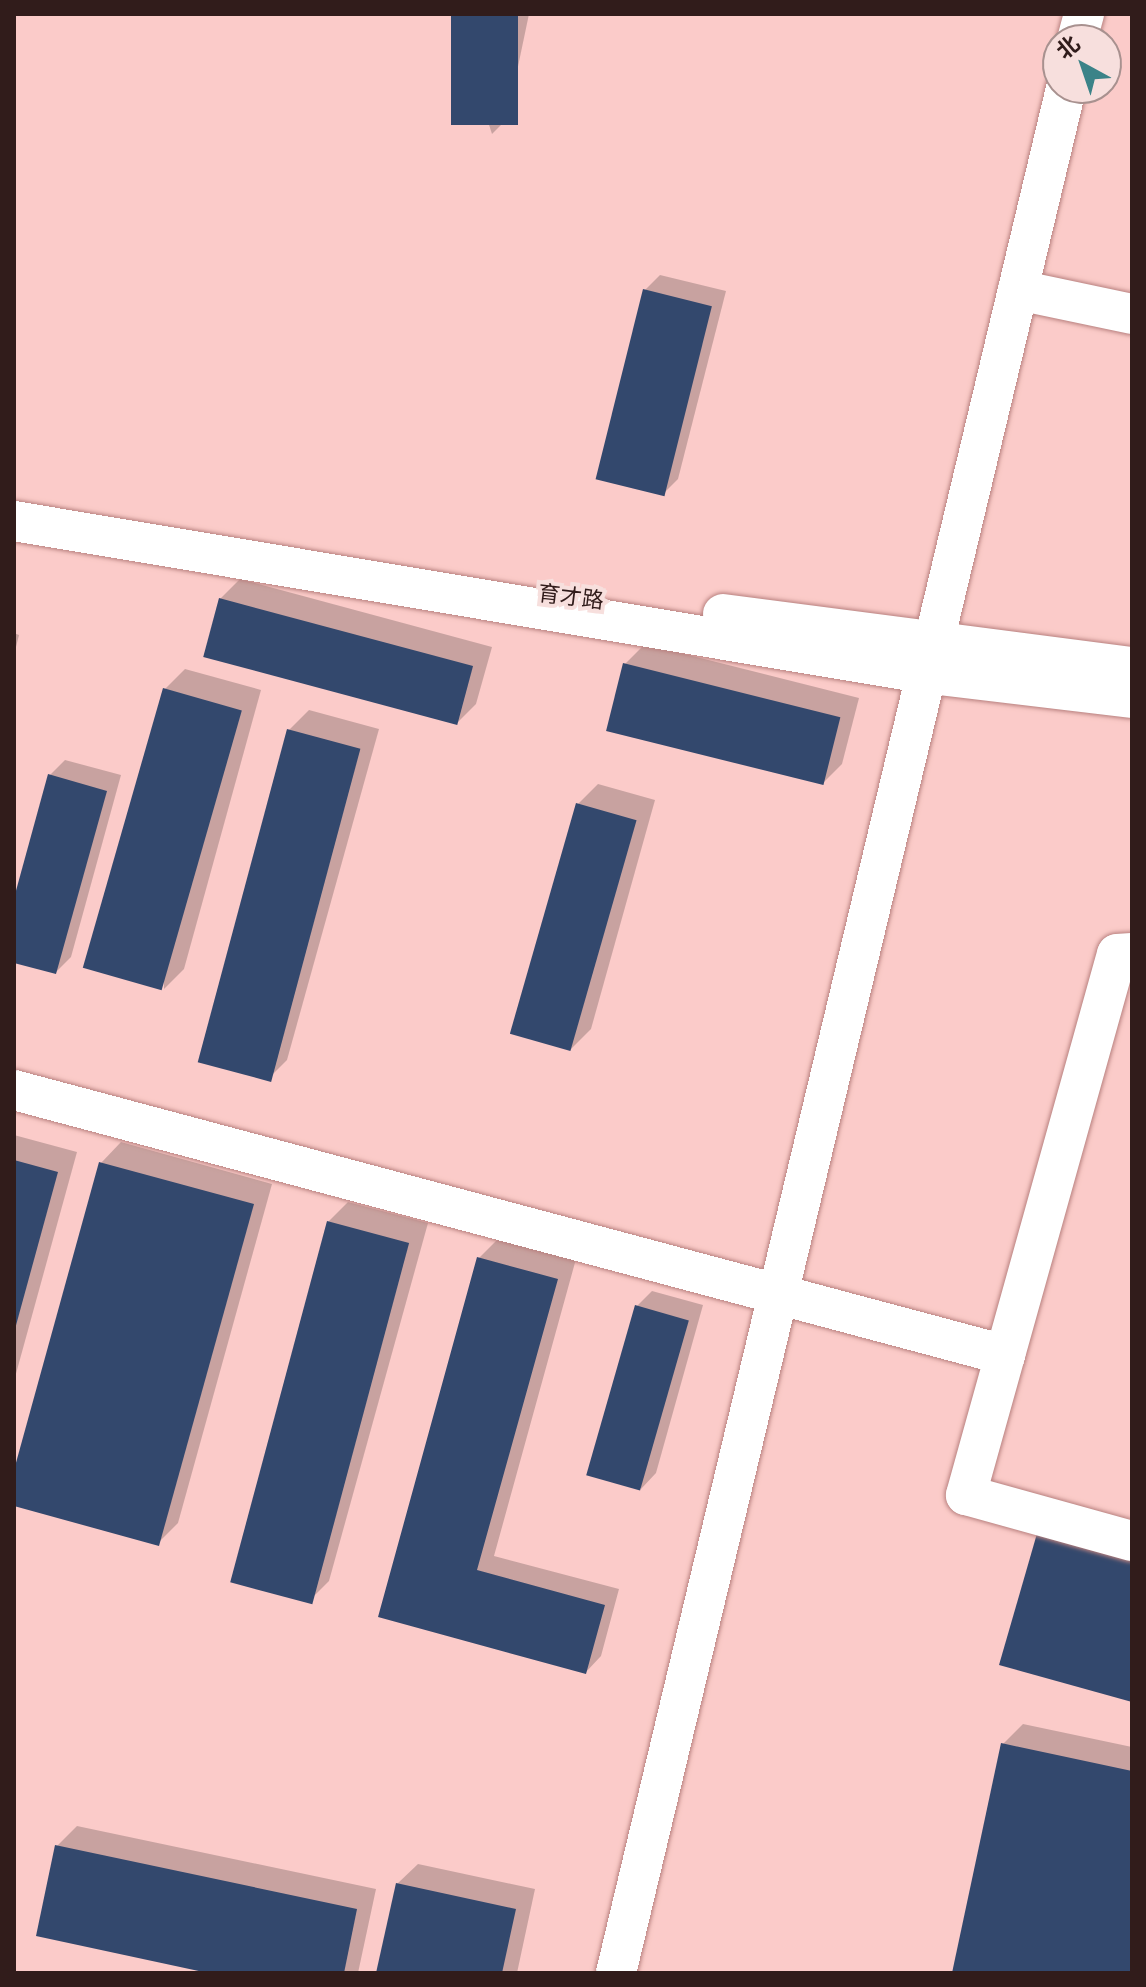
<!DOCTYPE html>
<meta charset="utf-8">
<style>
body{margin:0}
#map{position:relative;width:1146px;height:1987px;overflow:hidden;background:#fbcbc9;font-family:Ubuntu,"Noto Sans SC",sans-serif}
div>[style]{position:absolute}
.shadow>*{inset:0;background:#0003}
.building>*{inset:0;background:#33486d;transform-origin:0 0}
.roads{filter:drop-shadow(0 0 2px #b8817f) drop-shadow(0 0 2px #b8817f)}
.minor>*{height:40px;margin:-20px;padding:0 20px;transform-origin:20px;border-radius:20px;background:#fff}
span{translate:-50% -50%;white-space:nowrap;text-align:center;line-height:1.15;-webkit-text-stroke:8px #f7dfdd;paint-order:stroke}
.street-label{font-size:22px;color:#311c1b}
.frame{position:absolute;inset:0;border:16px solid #311c1b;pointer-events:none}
.north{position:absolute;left:1042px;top:24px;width:80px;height:80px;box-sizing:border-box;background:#f7dfdd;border:2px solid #a8918f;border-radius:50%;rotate:320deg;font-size:22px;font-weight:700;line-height:32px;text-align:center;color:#311c1b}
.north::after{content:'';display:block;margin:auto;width:28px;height:36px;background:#3b8388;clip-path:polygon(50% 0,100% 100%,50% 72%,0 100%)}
</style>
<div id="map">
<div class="shadow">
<div style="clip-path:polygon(453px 14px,529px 14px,507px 119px,492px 134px)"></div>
<div style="clip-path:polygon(660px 275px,726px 291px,678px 479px,663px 494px,645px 290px)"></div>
<div style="clip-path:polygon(240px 579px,492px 647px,476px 704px,456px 724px,220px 599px)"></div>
<div style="clip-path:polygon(14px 633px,19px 635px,14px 655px)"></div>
<div style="clip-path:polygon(645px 644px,859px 698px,842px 764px,822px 784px,625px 664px)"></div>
<div style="clip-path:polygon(185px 669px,261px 690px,184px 969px,164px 989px,165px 689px)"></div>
<div style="clip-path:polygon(309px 710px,379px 729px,287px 1060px,267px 1080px,289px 730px)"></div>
<div style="clip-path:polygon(65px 760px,121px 775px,71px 957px,56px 972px,14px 960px,14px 905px,50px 775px)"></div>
<div style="clip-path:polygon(598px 784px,655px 800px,591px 1029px,571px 1049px,578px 804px)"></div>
<div style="clip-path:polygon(14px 1135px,77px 1152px,14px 1381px)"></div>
<div style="clip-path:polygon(121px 1142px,272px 1184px,178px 1523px,158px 1543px,14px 1504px,14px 1477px,101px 1163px)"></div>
<div style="clip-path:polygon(348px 1202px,428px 1223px,329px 1581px,309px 1601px,328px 1222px)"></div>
<div style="clip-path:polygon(499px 1238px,576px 1259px,494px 1556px,619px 1589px,601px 1656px,586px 1672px,381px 1616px,479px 1258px)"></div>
<div style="clip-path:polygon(652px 1291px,703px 1305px,656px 1473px,641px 1489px,637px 1306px)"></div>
<div style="clip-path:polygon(1023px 1724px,1132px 1747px,1132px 1973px,954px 1973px,1003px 1744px)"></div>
<div style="clip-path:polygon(77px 1826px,376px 1889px,358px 1973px,218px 1973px,57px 1846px)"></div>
<div style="clip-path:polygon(418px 1864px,535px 1889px,517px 1973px,378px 1973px,397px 1884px)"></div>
</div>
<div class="building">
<div style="left:451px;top:14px;width:67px;height:111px"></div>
<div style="left:643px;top:289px;width:71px;height:196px;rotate:14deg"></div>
<div style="left:219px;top:598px;width:263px;height:61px;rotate:15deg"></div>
<div style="left:623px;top:663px;width:224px;height:70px;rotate:14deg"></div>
<div style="left:163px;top:688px;width:82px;height:291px;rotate:16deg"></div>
<div style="left:287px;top:729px;width:76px;height:345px;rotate:15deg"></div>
<div style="clip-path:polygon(48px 774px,107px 791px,56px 974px,14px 963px,14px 898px)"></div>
<div style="left:576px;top:803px;width:63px;height:240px;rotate:16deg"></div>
<div style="clip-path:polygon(14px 1160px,58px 1172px,15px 1329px,14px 1329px)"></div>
<div style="clip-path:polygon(99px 1162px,254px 1204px,159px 1546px,14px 1506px,14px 1470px)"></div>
<div style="left:327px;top:1221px;width:85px;height:374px;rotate:15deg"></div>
<div style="clip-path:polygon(477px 1257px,558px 1279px,477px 1570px,605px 1605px,586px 1674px,378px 1617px)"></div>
<div style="left:635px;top:1305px;width:56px;height:177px;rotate:16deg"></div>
<div style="clip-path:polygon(1038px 1530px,1132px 1556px,1132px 1702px,999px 1665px)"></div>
<div style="clip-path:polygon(1001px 1743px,1132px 1771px,1132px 1973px,952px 1973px)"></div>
<div style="clip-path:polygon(55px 1845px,357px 1909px,344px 1973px,208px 1973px,36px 1936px)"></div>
<div style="clip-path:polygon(396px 1883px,516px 1909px,502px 1973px,376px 1973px)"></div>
</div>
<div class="roads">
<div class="minor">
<div style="left:1077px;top:40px;width:27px;rotate:-75deg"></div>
<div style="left:1018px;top:290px;width:116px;rotate:11.9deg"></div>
<div style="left:14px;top:521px;width:921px;rotate:9.5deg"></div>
<div style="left:922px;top:673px;width:211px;rotate:6.8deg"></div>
<div style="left:723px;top:614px;width:412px;rotate:7.4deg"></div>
<div style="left:1132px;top:953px;width:15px;rotate:176deg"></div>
<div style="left:1117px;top:954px;width:562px;rotate:105.6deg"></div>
<div style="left:966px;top:1495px;width:172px;rotate:15.5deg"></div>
<div style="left:14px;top:1090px;width:1026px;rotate:14.97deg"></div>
<div style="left:616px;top:1973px;width:1938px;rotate:-76.57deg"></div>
</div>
</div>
<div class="street-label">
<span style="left:571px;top:596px;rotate:7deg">育才路</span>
</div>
<div class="frame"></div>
<div class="north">北</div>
</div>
